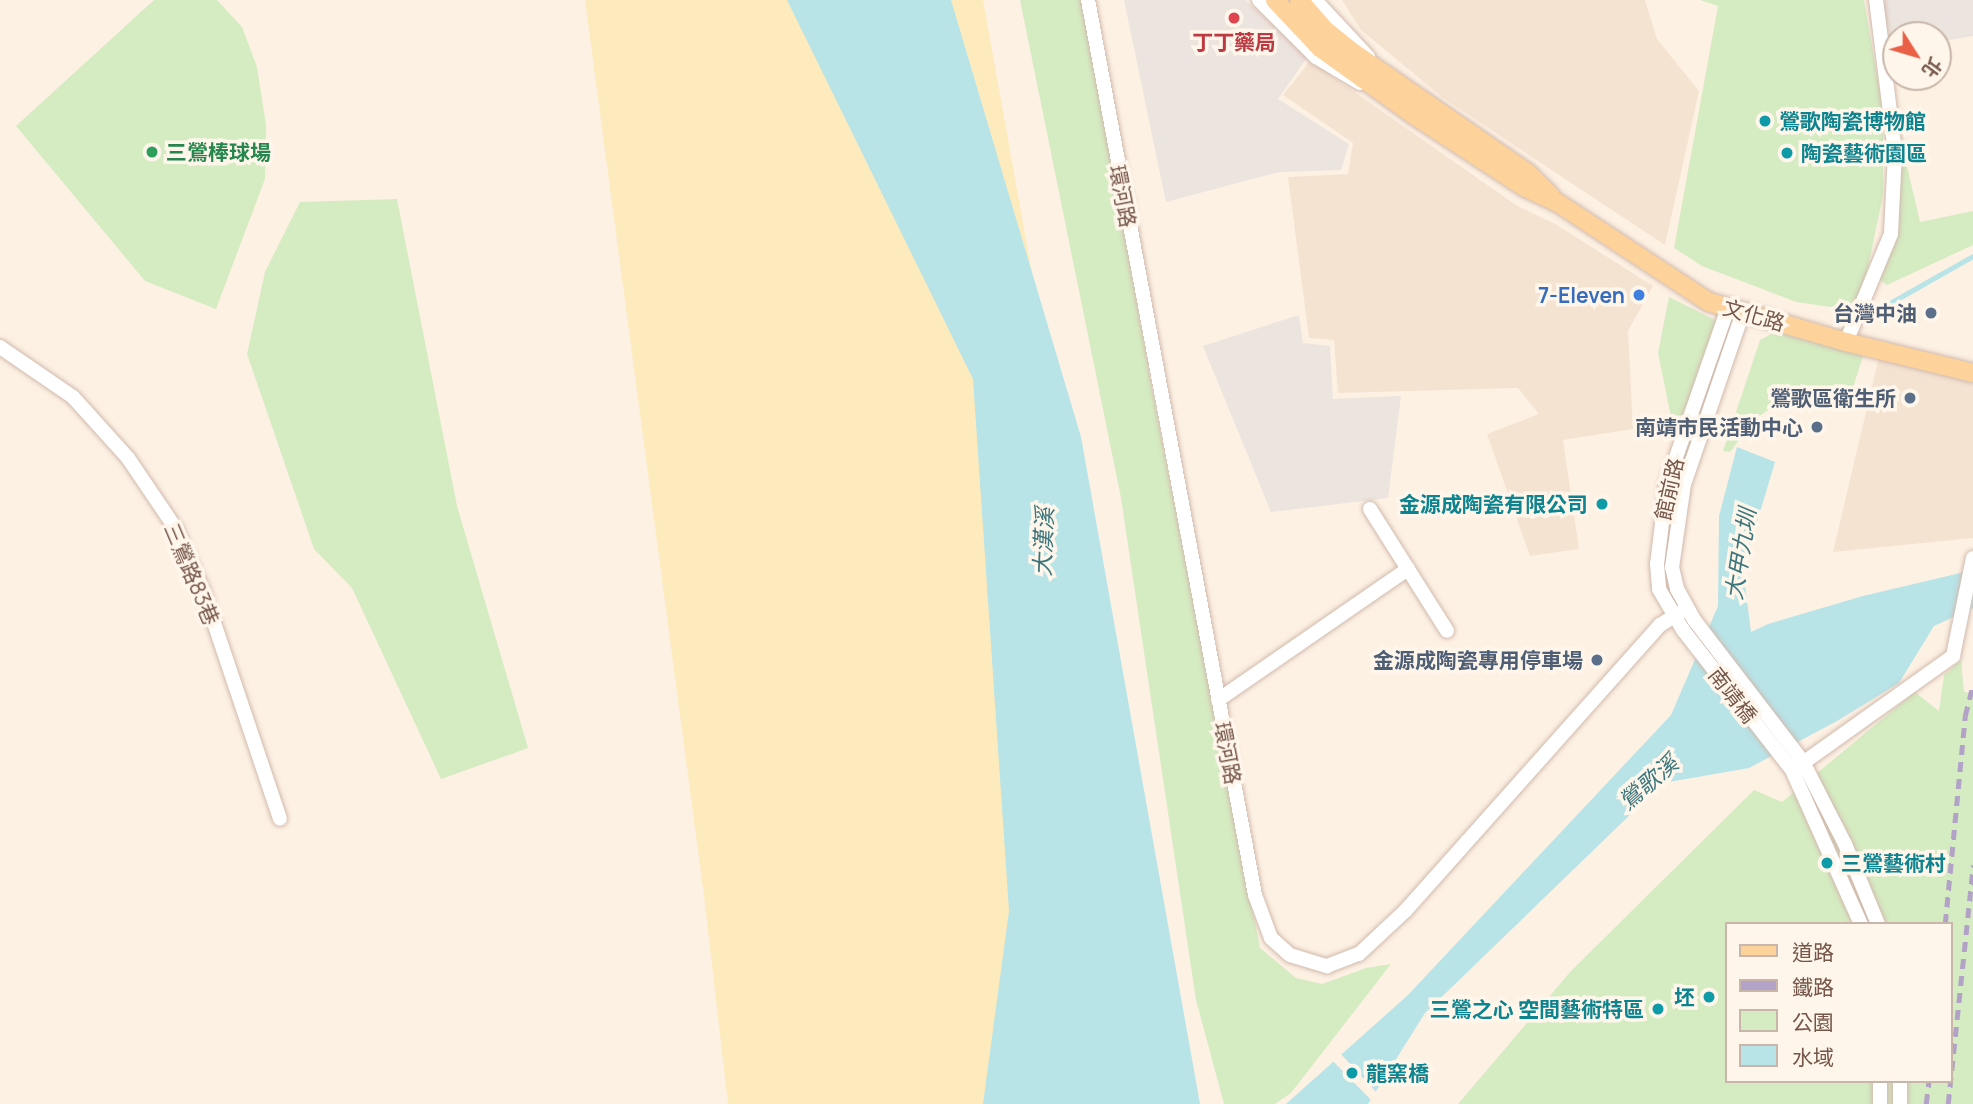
<!DOCTYPE html>
<meta charset="utf-8">
<style>
body{margin:0}
#map{position:relative;width:1973px;height:1104px;overflow:hidden;background:#fdf1e4;font-family:Manrope,"Noto Sans TC",sans-serif}
div>[style]{position:absolute}
.residential>*{inset:0;background:#f5e3d2}
.industrial>*{inset:0;background:#ece4de}
.green>*{inset:0;background:#d5ebc2}
.sand>*{inset:0;background:#fdebbe}
.water>*{inset:0;background:#b8e3e7}
.pier>*{inset:0;background:#fdf1e4}
.stream>*{height:4.5px;margin:-2.25px;padding:0 2.25px;transform-origin:2.25px;border-radius:2.25px;background:#b8e3e7}
.roads{filter:drop-shadow(0 0 2px #d1baad) drop-shadow(0 0 2px #d1baad)}
.minor>*{height:14px;margin:-7px;padding:0 7px;transform-origin:7px;border-radius:7px;background:#fff}
.major>*{height:18px;margin:-9px;padding:0 9px;transform-origin:9px;border-radius:9px;background:#fdd29b}
.rail>*{height:4.5px;margin-top:-2.25px;transform-origin:0;background:repeating-linear-gradient(90deg,#b3a2c7 0 10px,transparent 0 17px)}
.dots>*{width:19px;height:19px;translate:-50% -50%;box-sizing:border-box;border:4px solid #fff6eb;border-radius:50%}
span{translate:-50% -50%;white-space:nowrap;text-align:center;line-height:1.15;-webkit-text-stroke:7px #fff6eb;paint-order:stroke}
.health-label{font-size:21px;color:#be3a42;font-weight:700}
.culture-label{font-size:21px;color:#0d838f;font-weight:700}
.left{translate:0 -50%;text-align:left}
.right{translate:-100% -50%;text-align:right}
.leisure-label{font-size:21px;color:#27864d;font-weight:700}
.street-label{font-size:21px;color:#765649}
.shop-label{font-size:21px;color:#366cbe;font-weight:700}
.service-label{font-size:21px;color:#4e5e75;font-weight:700}
.water-label{font-size:23px;color:#3c767c;font-style:italic}
.legend{position:absolute;left:1725px;top:922px;width:228px;height:161px;box-sizing:border-box;background:#fff6eb;border:2px solid #c8b6aa;margin:0;padding:9px 12px;list-style:none;font-size:21px;color:#765649}
.legend li{display:flex;align-items:center;gap:14px;height:35px}
.legend b{width:35px;border:2px solid #c8b6aa}
.north{position:absolute;left:1882px;top:21px;width:70px;height:70px;box-sizing:border-box;background:#fff6eb;border:2px solid #c8b6aa;border-radius:50%;rotate:127deg;font-size:19px;font-weight:700;line-height:28px;text-align:center;color:#765649}
.north::after{content:'';display:block;margin:auto;width:24px;height:32px;background:#ea6046;clip-path:polygon(50% 0,100% 100%,50% 72%,0 100%)}
</style>
<div id="map">
<div class="residential">
<div style="clip-path:polygon(1342px 0,1645px 0,1657px 39px,1699px 91px,1665px 245px,1443px 98px,1361px 30px)"></div>
<div style="clip-path:polygon(1310px 61px,1516px 205px,1557px 225px,1653px 286px,1628px 331px,1633px 429px,1563px 440px,1579px 549px,1530px 556px,1487px 434px,1539px 414px,1518px 388px,1338px 393px,1334px 340px,1309px 338px,1288px 177px,1348px 174px,1353px 143px,1283px 95px)"></div>
<div style="clip-path:polygon(1879px 357px,1973px 383px,1973px 538px,1833px 552px)"></div>
</div>
<div class="industrial">
<div style="clip-path:polygon(1124px 0,1245px 0,1308px 56px,1278px 99px,1349px 144px,1341px 170px,1279px 172px,1166px 202px)"></div>
<div style="clip-path:polygon(1882px 0,1973px 0,1973px 36px,1938px 42px,1938px 35px,1896px 35px,1896px 48px,1890px 49px)"></div>
<div style="clip-path:polygon(1299px 315px,1303px 343px,1330px 346px,1333px 399px,1401px 396px,1388px 498px,1271px 512px,1203px 346px)"></div>
</div>
<div class="green">
<div style="clip-path:polygon(154px 0,217px 0,242px 27px,257px 67px,266px 125px,265px 179px,216px 309px,145px 281px,16px 126px)"></div>
<div style="clip-path:polygon(1020px 0,1083px 0,1153px 394px,1260px 948px,1296px 978px,1322px 984px,1366px 968px,1391px 964px,1291px 1093px,1275px 1104px,1224px 1104px,1196px 1000px,1121px 498px)"></div>
<div style="clip-path:polygon(1700px 0,1864px 0,1883px 110px,1883px 195px,1859px 311px,1796px 302px,1702px 266px,1674px 248px,1718px 6px)"></div>
<div style="clip-path:polygon(1898px 166px,1907px 166px,1920px 222px,1973px 211px,1973px 245px,1887px 285px,1879px 279px)"></div>
<div style="clip-path:polygon(397px 199px,457px 506px,528px 748px,441px 779px,352px 588px,314px 549px,247px 354px,265px 272px,300px 202px)"></div>
<div style="clip-path:polygon(1669px 297px,1717px 321px,1675px 437px,1658px 353px)"></div>
<div style="clip-path:polygon(1775px 332px,1863px 356px,1846px 410px,1800px 397px,1771px 408px,1755px 419px,1730px 452px,1723px 451px,1760px 340px)"></div>
<div style="clip-path:polygon(evenodd,1961px 660px,1964px 692px,1973px 693px,1973px 1104px,1458px 1104px,1571px 971px,1754px 790px,1782px 802px,1915px 692px,1939px 711px,1944px 675px,1961px 660px,1726px 924px,1950px 924px,1950px 1081px,1726px 1081px,1726px 924px)"></div>
</div>
<div class="sand">
<div style="clip-path:polygon(585px 0,983px 0,1181px 1104px,728px 1104px,704px 896px)"></div>
</div>
<div class="water">
<div style="clip-path:polygon(787px 0,951px 0,1081px 437px,1200px 1104px,983px 1104px,1009px 911px,973px 379px)"></div>
<div style="clip-path:polygon(1737px 447px,1775px 462px,1743px 569px,1751px 632px,1768px 624px,1863px 596px,1973px 570px,1973px 608px,1934px 626px,1899px 683px,1837px 721px,1749px 768px,1663px 783px,1425px 1013px,1368px 1104px,1286px 1104px,1408px 995px,1671px 715px,1718px 606px,1719px 516px)"></div>
</div>
<div class="pier">
<div style="clip-path:polygon(1339px 1052px,1378px 1094px,1373px 1102px,1331px 1059px)"></div>
</div>
<div class="stream">
<div style="left:1890px;top:303px;width:95px;rotate:-29.5deg"></div>
</div>
<div class="roads">
<div class="minor">
<div style="left:1088px;top:0;width:910px;rotate:79.43deg"></div>
<div style="left:1255px;top:895px;width:46px;rotate:69.6deg"></div>
<div style="left:1271px;top:938px;width:25px;rotate:42deg"></div>
<div style="left:1290px;top:955px;width:39px;rotate:17deg"></div>
<div style="left:1327px;top:966px;width:34px;rotate:-21deg"></div>
<div style="left:1359px;top:954px;width:64px;rotate:-43.1deg"></div>
<div style="left:1406px;top:910px;width:382px;rotate:-48.3deg"></div>
<div style="left:1660px;top:625px;width:32px;rotate:-32deg"></div>
<div style="left:1259px;top:0;width:81px;rotate:45deg"></div>
<div style="left:1316px;top:57px;width:51px;rotate:30.6deg"></div>
<div style="left:1315px;top:0;width:78px;rotate:47.1deg"></div>
<div style="left:1728px;top:308px;width:185px;rotate:109.2deg"></div>
<div style="left:1667px;top:483px;width:82px;rotate:97deg"></div>
<div style="left:1657px;top:564px;width:25px;rotate:85deg"></div>
<div style="left:1659px;top:589px;width:48px;rotate:59.7deg"></div>
<div style="left:1683px;top:630px;width:177px;rotate:52.1deg"></div>
<div style="left:1792px;top:770px;width:169px;rotate:65.9deg"></div>
<div style="left:1743px;top:312px;width:182px;rotate:108.9deg"></div>
<div style="left:1684px;top:484px;width:84px;rotate:98.2deg"></div>
<div style="left:1672px;top:567px;width:23px;rotate:77deg"></div>
<div style="left:1677px;top:589px;width:37px;rotate:61deg"></div>
<div style="left:1695px;top:621px;width:178px;rotate:52.5deg"></div>
<div style="left:1803px;top:762px;width:92px;rotate:62.9deg"></div>
<div style="left:1845px;top:844px;width:87px;rotate:67.6deg"></div>
<div style="left:1846px;top:342px;width:117px;rotate:-67.4deg"></div>
<div style="left:1891px;top:234px;width:82px;rotate:-87.2deg"></div>
<div style="left:1895px;top:152px;width:153px;rotate:-97.1deg"></div>
<div style="left:0;top:347px;width:88px;rotate:34.4deg"></div>
<div style="left:73px;top:397px;width:82px;rotate:48deg"></div>
<div style="left:128px;top:458px;width:86px;rotate:55.9deg"></div>
<div style="left:176px;top:529px;width:70px;rotate:66.4deg"></div>
<div style="left:204px;top:593px;width:238px;rotate:71.4deg"></div>
<div style="left:1370px;top:509px;width:144px;rotate:57.7deg"></div>
<div style="left:1218px;top:700px;width:231px;rotate:-34.6deg"></div>
<div style="left:1796px;top:768px;width:193px;rotate:-35.5deg"></div>
<div style="left:1953px;top:656px;width:100px;rotate:-78.5deg"></div>
<div style="left:1880px;top:1104px;width:23px;rotate:-90deg"></div>
<div style="left:1900px;top:1104px;width:23px;rotate:-90deg"></div>
</div>
<div class="major">
<div style="left:1275px;top:0;width:66px;rotate:46.8deg"></div>
<div style="left:1320px;top:48px;width:117px;rotate:35.6deg"></div>
<div style="left:1415px;top:116px;width:130px;rotate:33.1deg"></div>
<div style="left:1524px;top:187px;width:38px;rotate:25deg"></div>
<div style="left:1558px;top:203px;width:181px;rotate:33.3deg"></div>
<div style="left:1709px;top:302px;width:143px;rotate:16.3deg"></div>
<div style="left:1846px;top:342px;width:131px;rotate:13.7deg"></div>
<div style="left:1299px;top:0;width:38px;rotate:49deg"></div>
<div style="left:1324px;top:29px;width:35px;rotate:39deg"></div>
<div style="left:1351px;top:51px;width:216px;rotate:34.6deg"></div>
<div style="left:1529px;top:174px;width:31px;rotate:45deg"></div>
</div>
</div>
<div class="rail">
<div style="left:1945px;top:924px;width:209px;rotate:-84.5deg"></div>
<div style="left:1965px;top:716px;width:32px;rotate:-76deg"></div>
<div style="left:1926px;top:1104px;width:23px;rotate:-83deg"></div>
<div style="left:1948px;top:1104px;width:240px;rotate:-84deg"></div>
</div>
<div class="dots">
<div style="left:1234px;top:18px;background:#e0444e"></div>
<div style="left:1765px;top:121px;background:#0f9aa8"></div>
<div style="left:152px;top:152px;background:#2e9e5b"></div>
<div style="left:1787px;top:153px;background:#0f9aa8"></div>
<div style="left:1639px;top:295px;background:#3f7fe0"></div>
<div style="left:1931px;top:313px;background:#5c6f8a"></div>
<div style="left:1910px;top:398px;background:#5c6f8a"></div>
<div style="left:1817px;top:427px;background:#5c6f8a"></div>
<div style="left:1602px;top:504px;background:#0f9aa8"></div>
<div style="left:1597px;top:660px;background:#5c6f8a"></div>
<div style="left:1827px;top:863px;background:#0f9aa8"></div>
<div style="left:1709px;top:997px;background:#0f9aa8"></div>
<div style="left:1658px;top:1009px;background:#0f9aa8"></div>
<div style="left:1352px;top:1073px;background:#0f9aa8"></div>
</div>
<div class="health-label">
<span style="left:1234px;top:42px">丁丁藥局</span>
</div>
<div class="culture-label">
<span class="left" style="left:1779px;top:121px">鶯歌陶瓷博物館</span>
<span class="left" style="left:1801px;top:153px">陶瓷藝術園區</span>
<span class="right" style="left:1588px;top:504px">金源成陶瓷有限公司</span>
<span class="left" style="left:1841px;top:863px">三鶯藝術村</span>
<span class="right" style="left:1695px;top:997px">坯</span>
<span class="right" style="left:1644px;top:1009px">三鶯之心 空間藝術特區</span>
<span class="left" style="left:1366px;top:1073px">龍窯橋</span>
</div>
<div class="leisure-label">
<span class="left" style="left:166px;top:152px">三鶯棒球場</span>
</div>
<div class="street-label">
<span style="left:1123px;top:196px;rotate:79deg">環河路</span>
<span style="left:1754px;top:315px;rotate:16deg">文化路</span>
<span style="left:1669px;top:489px;rotate:-77deg">館前路</span>
<span style="left:192px;top:574px;rotate:67deg">三鶯路83巷</span>
<span style="left:1733px;top:695px;rotate:52deg">南靖橋</span>
<span style="left:1228px;top:753px;rotate:79deg">環河路</span>
</div>
<div class="shop-label">
<span class="right" style="left:1625px;top:295px">7-Eleven</span>
</div>
<div class="service-label">
<span class="right" style="left:1917px;top:313px">台灣中油</span>
<span class="right" style="left:1896px;top:398px">鶯歌區衛生所</span>
<span class="right" style="left:1803px;top:427px">南靖市民活動中心</span>
<span class="right" style="left:1583px;top:660px">金源成陶瓷專用停車場</span>
</div>
<div class="water-label">
<span style="left:1043px;top:542px;rotate:-88deg">大漢溪</span>
<span style="left:1740px;top:554px;rotate:-81deg">大甲九圳</span>
<span style="left:1648px;top:782px;rotate:-41deg">鶯歌溪</span>
</div>
<ul class="legend">
<li><b style="height:9px;background:#fdd29b"></b>道路</li>
<li><b style="height:9px;background:#b3a2c7"></b>鐵路</li>
<li><b style="height:19px;background:#d5ebc2"></b>公園</li>
<li><b style="height:19px;background:#b8e3e7"></b>水域</li>
</ul>
<div class="north">北</div>
</div>
